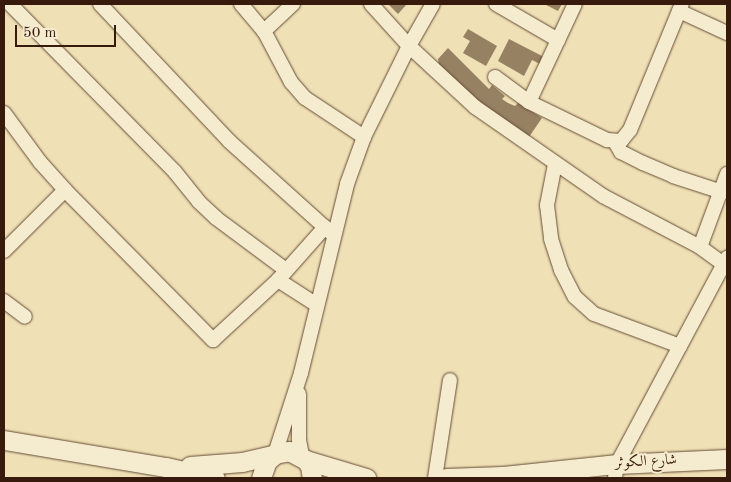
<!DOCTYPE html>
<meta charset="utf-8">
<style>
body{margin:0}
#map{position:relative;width:731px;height:482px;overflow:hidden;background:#f0e0b5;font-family:"Old Standard TT",Amiri,serif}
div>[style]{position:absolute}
.building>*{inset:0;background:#978163}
.roads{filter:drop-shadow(0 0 1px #654c36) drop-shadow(0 0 1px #654c36)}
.street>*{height:14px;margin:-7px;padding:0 7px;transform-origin:7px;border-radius:7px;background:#f5ebcf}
.secondary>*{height:19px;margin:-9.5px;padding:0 9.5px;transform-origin:9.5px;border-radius:9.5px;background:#f5ebcf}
span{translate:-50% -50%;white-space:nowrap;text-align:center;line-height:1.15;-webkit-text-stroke:4px #f5ebcf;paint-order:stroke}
.street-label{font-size:15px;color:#371a0b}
.frame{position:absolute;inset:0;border:5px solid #371a0b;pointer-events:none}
.scale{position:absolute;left:15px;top:25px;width:101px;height:22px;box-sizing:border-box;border:2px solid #371a0b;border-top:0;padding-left:6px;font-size:15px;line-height:18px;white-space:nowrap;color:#371a0b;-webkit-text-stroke:4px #f5ebcf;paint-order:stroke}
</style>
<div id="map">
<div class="building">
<div style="clip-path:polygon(388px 4px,407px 4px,398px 14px)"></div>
<div style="clip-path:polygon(544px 4px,562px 4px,558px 11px)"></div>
<div style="clip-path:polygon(468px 29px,497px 46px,486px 66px,463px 53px,470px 41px,463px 37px)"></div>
<div style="clip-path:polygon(509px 39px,544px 57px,540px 64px,532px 60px,524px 76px,498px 61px)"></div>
<div style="clip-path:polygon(448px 48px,489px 89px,492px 85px,505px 96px,502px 99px,508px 103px,515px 106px,518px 103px,542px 118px,529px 137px,497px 118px,439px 66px,438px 59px)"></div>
</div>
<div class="roads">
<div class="street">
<div style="left:10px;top:4px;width:235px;rotate:45.5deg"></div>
<div style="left:175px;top:172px;width:38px;rotate:51deg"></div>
<div style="left:199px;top:202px;width:23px;rotate:43deg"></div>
<div style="left:216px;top:218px;width:87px;rotate:36.6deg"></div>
<div style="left:100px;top:4px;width:188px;rotate:46.7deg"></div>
<div style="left:229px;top:141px;width:137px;rotate:42deg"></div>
<div style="left:241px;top:4px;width:35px;rotate:50deg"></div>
<div style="left:293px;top:4px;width:40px;rotate:137deg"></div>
<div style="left:264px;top:31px;width:58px;rotate:62.1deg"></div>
<div style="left:291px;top:82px;width:21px;rotate:49deg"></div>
<div style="left:305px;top:98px;width:71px;rotate:33.5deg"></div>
<div style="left:371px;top:4px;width:57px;rotate:47.9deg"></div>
<div style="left:409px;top:46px;width:90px;rotate:42.7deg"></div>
<div style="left:475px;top:107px;width:156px;rotate:34.8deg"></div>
<div style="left:603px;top:196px;width:110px;rotate:27.7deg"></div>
<div style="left:700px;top:247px;width:29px;rotate:36deg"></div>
<div style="left:496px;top:4px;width:72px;rotate:30.1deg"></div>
<div style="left:679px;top:11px;width:53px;rotate:24.6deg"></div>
<div style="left:495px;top:77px;width:42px;rotate:36.3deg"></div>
<div style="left:529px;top:102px;width:87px;rotate:26deg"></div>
<div style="left:607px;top:140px;width:14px;rotate:4deg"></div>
<div style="left:621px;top:141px;width:14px;rotate:-51deg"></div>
<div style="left:630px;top:130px;width:136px;rotate:-67.6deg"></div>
<div style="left:529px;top:102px;width:108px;rotate:-64.9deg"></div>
<div style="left:4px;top:113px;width:61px;rotate:53.7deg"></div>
<div style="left:40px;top:162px;width:38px;rotate:48deg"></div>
<div style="left:65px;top:190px;width:211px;rotate:45.4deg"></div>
<div style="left:213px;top:340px;width:88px;rotate:-42.7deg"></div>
<div style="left:278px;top:280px;width:71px;rotate:-48.4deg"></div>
<div style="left:615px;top:142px;width:12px;rotate:59deg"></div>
<div style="left:621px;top:152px;width:25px;rotate:27deg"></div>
<div style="left:643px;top:163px;width:33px;rotate:23deg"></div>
<div style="left:673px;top:176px;width:52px;rotate:18.1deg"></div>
<div style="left:555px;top:164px;width:42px;rotate:101deg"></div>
<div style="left:547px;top:205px;width:34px;rotate:83deg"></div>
<div style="left:551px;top:239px;width:33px;rotate:72deg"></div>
<div style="left:561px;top:270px;width:30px;rotate:63deg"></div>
<div style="left:575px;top:297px;width:25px;rotate:42deg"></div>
<div style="left:594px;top:314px;width:92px;rotate:20.4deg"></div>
<div style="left:700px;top:247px;width:78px;rotate:-69.7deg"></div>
<div style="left:4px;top:251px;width:86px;rotate:-45deg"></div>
<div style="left:278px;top:280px;width:46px;rotate:32.7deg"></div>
<div style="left:4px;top:301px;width:26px;rotate:37deg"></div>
<div style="left:299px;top:394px;width:46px;rotate:90deg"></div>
<div style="left:299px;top:440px;width:16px;rotate:79deg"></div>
<div style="left:275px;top:454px;width:85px;rotate:-72.2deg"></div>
<div style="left:301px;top:373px;width:195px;rotate:-76.3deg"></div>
<div style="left:347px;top:184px;width:50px;rotate:-70.1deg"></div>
<div style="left:364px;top:137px;width:102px;rotate:-63.7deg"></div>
<div style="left:409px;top:46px;width:48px;rotate:-60.3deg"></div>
<div style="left:435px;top:478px;width:99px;rotate:-81.3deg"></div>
<div style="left:615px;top:478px;width:14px;rotate:-82deg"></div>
<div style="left:617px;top:464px;width:234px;rotate:-61.9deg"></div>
</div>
<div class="secondary">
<div style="left:4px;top:440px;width:164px;rotate:9.5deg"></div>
<div style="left:166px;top:467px;width:50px;rotate:12.7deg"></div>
<div style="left:306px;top:460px;width:63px;rotate:16.7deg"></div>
<div style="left:190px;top:466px;width:52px;rotate:-4.4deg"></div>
<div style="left:242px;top:462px;width:32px;rotate:-13deg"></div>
<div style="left:261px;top:478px;width:18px;rotate:-71deg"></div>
<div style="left:267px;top:461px;width:11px;rotate:-41deg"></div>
<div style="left:275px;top:454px;width:14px;rotate:-12deg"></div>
<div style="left:289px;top:451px;width:19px;rotate:28deg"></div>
<div style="left:306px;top:460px;width:7px;rotate:56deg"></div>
<div style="left:310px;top:466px;width:12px;rotate:81deg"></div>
<div style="left:446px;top:478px;width:56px;rotate:-2deg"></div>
<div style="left:502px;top:476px;width:116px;rotate:-6deg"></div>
<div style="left:617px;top:464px;width:110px;rotate:-2.6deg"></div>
</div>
</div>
<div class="street-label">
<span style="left:646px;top:462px;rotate:-3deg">شارع الكوثر</span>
</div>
<div class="frame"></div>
<div class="scale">50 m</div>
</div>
